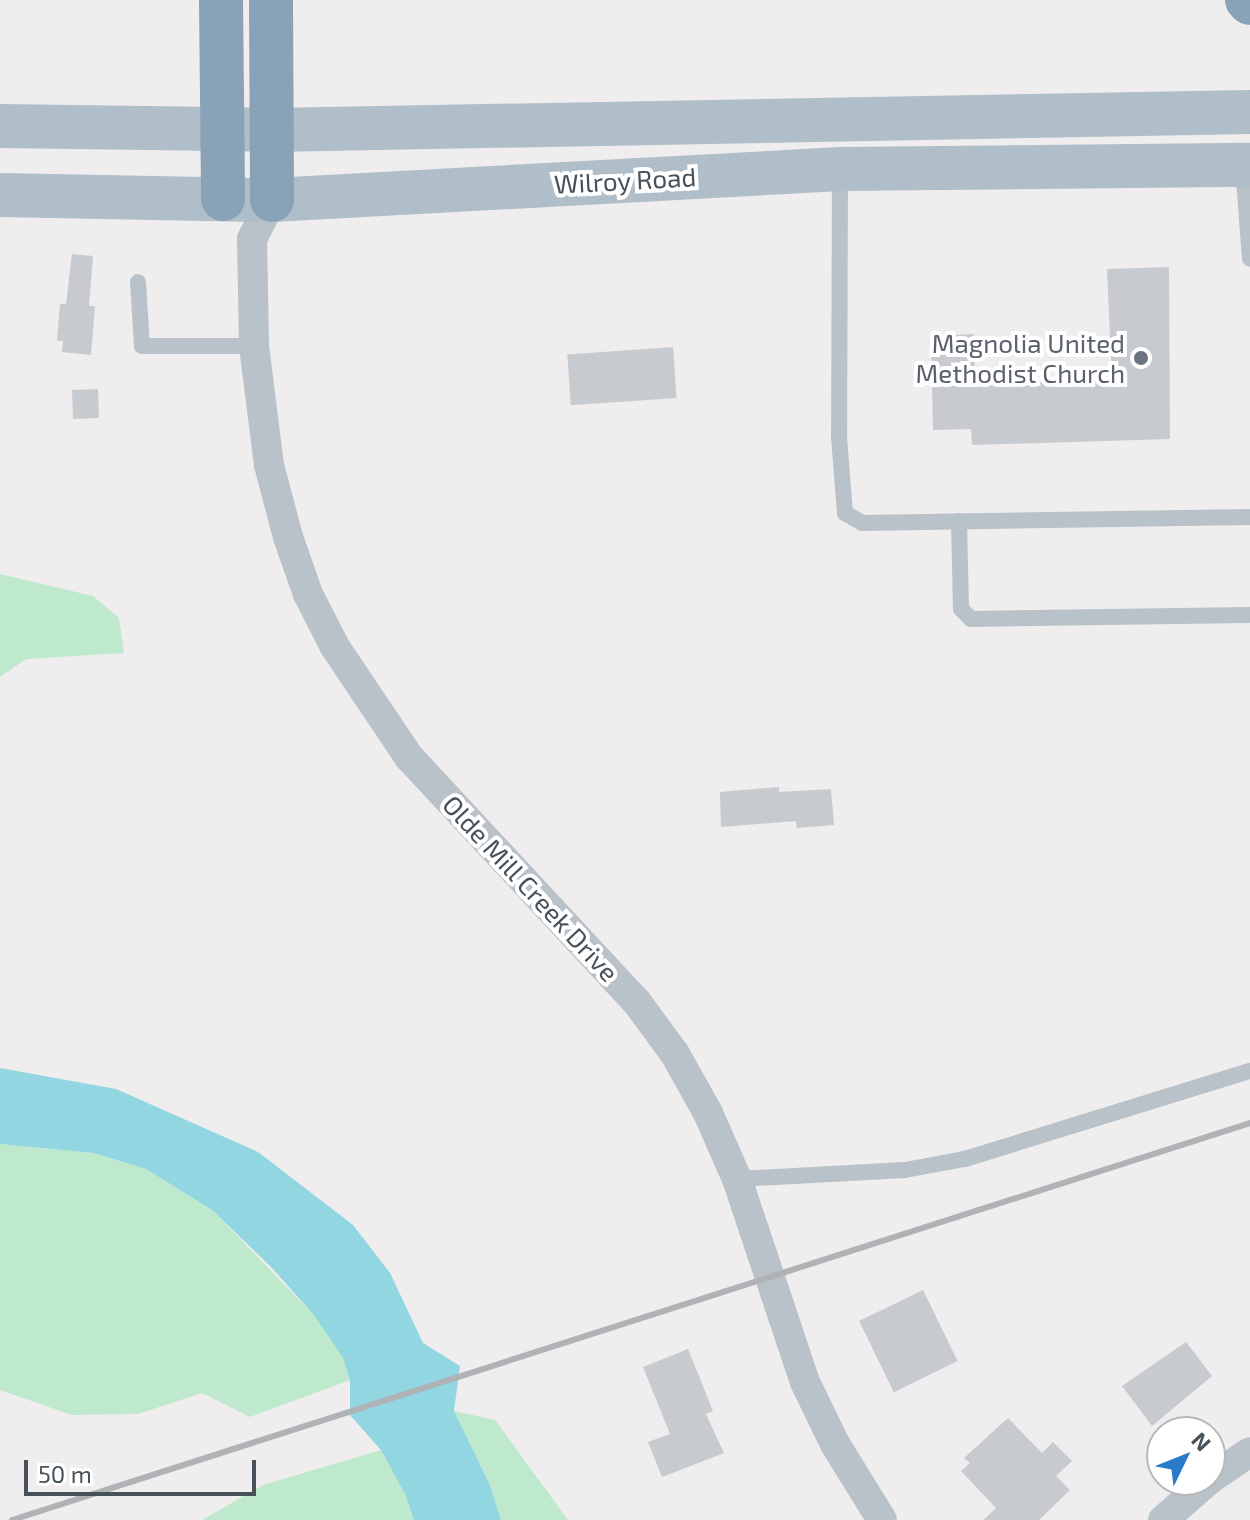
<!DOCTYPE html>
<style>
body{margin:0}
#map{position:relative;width:1250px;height:1520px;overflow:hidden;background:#efeded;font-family:"Exo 2",sans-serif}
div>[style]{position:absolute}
.green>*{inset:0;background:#bfe9cc}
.water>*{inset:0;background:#91d6e1}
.building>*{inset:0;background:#c7cacf;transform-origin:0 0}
.lane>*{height:16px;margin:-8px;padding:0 8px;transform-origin:8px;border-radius:8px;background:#b9c2c8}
.street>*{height:30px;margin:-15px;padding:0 15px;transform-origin:15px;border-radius:15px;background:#b9c2c8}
.primary>*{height:44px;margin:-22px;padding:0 22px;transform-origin:22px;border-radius:22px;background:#afbec9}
.highway>*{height:44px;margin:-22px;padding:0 22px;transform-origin:22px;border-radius:22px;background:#89a2b7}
.rail>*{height:6px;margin:-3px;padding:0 3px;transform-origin:3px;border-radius:3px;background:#b0b3b6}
.dots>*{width:22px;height:22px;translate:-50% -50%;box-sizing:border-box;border:4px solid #fff;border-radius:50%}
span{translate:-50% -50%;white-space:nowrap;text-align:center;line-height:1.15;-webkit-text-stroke:8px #fff;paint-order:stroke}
.street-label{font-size:26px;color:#475158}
.worship-label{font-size:26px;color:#5b616d}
.right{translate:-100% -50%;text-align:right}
.north{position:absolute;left:1146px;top:1416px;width:80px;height:80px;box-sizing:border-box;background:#fff;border:2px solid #b5b9bc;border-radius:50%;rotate:47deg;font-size:22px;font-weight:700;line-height:32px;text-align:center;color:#475158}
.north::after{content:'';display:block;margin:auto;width:28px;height:36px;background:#2c7bca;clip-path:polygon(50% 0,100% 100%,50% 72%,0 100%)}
.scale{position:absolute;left:24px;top:1460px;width:232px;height:36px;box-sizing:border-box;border:4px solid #475158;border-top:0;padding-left:10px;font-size:24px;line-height:28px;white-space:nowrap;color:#475158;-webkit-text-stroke:6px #fff;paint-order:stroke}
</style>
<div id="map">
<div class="green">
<div style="clip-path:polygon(0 574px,93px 596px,119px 618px,124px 653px,26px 659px,0 677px)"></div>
<div style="clip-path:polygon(0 1144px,94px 1153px,146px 1169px,212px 1210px,313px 1314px,343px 1358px,350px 1380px,250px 1417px,202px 1393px,138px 1414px,72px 1415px,0 1390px)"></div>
<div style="clip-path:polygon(454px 1411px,495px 1420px,568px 1520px,501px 1520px,490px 1485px)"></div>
<div style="clip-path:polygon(381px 1450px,405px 1494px,414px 1520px,202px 1520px,263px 1485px)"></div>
</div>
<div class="water">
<div style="clip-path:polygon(0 1068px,116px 1089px,258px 1152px,353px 1225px,390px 1273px,423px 1343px,460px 1366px,454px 1411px,490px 1485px,501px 1520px,414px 1520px,405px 1494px,381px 1450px,350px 1415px,350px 1380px,343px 1358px,313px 1314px,272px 1268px,212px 1210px,146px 1169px,94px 1153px,0 1144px)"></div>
</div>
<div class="building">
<div style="clip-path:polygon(72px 254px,93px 256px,89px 306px,95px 306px,91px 355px,62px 352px,63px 341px,57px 341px,60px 304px,66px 304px)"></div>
<div style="clip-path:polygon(1169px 267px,1170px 439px,972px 445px,971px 429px,933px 430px,931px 336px,974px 334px,975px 385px,1112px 380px,1107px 269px)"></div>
<div style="left:673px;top:347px;width:51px;height:106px;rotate:86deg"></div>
<div style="left:98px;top:389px;width:29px;height:26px;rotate:88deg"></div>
<div style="clip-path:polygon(779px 787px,779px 792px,831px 789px,834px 825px,797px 828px,796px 821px,721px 827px,720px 792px)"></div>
<div style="left:923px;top:1290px;width:79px;height:71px;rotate:64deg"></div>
<div style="clip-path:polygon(1186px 1342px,1212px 1376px,1152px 1426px,1122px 1386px)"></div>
<div style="clip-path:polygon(688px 1349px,713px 1411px,706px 1414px,724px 1453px,662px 1477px,648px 1442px,670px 1434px,643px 1367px)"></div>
<div style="clip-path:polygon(1008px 1418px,1042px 1453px,1053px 1442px,1072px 1461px,1056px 1476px,1070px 1490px,1039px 1520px,983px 1520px,996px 1508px,961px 1471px,970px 1463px,964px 1458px)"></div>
</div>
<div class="lane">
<div style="left:1243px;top:166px;width:93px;rotate:85.7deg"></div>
<div style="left:840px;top:171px;width:266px;rotate:90.2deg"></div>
<div style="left:839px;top:437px;width:76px;rotate:85.5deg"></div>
<div style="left:845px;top:513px;width:20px;rotate:30deg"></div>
<div style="left:862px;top:523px;width:388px;rotate:-0.9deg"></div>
<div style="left:138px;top:282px;width:64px;rotate:86.4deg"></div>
<div style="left:142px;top:346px;width:112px"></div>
<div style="left:959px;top:521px;width:88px;rotate:88.7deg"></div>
<div style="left:961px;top:609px;width:14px;rotate:45deg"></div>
<div style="left:971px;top:619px;width:279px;rotate:-0.8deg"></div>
<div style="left:737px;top:1179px;width:168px;rotate:-3.1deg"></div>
<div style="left:905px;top:1170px;width:61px;rotate:-10.4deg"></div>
<div style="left:965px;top:1159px;width:298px;rotate:-17.2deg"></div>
</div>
<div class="street">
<div style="left:272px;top:200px;width:44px;rotate:117.1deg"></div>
<div style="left:252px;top:239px;width:107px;rotate:88.9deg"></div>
<div style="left:254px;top:346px;width:120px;rotate:82.8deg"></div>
<div style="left:269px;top:465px;width:74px;rotate:75.2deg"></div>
<div style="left:288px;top:537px;width:60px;rotate:70.7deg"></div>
<div style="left:308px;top:594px;width:59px;rotate:63deg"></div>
<div style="left:335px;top:647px;width:133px;rotate:56.1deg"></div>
<div style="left:409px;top:757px;width:333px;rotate:47.1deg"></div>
<div style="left:636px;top:1001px;width:66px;rotate:53.7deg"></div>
<div style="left:675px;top:1054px;width:68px;rotate:60.8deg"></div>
<div style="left:708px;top:1113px;width:72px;rotate:66.3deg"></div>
<div style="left:737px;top:1179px;width:214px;rotate:71.5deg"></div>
<div style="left:805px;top:1382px;width:69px;rotate:64.2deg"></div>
<div style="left:835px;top:1444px;width:89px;rotate:58.3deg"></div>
<div style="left:1210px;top:1479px;width:48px;rotate:-34deg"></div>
<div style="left:1163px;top:1520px;width:61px;rotate:-41deg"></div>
</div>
<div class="primary">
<div style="left:0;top:126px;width:273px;rotate:0.8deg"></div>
<div style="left:273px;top:130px;width:977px;rotate:-1.06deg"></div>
<div style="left:0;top:195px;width:272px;rotate:1.1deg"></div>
<div style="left:272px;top:200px;width:569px;rotate:-3.12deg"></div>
<div style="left:840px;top:169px;width:410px;rotate:-0.6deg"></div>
</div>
<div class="highway">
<div style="left:221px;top:0;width:199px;rotate:89.4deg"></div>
<div style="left:271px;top:0;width:200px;rotate:89.7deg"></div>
<div style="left:1247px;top:0;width:4px;rotate:45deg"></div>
</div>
<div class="rail">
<div style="left:12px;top:1520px;width:1300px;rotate:-17.78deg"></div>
</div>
<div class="dots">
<div style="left:1141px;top:358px;background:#6b7280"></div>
</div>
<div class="street-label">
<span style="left:625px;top:180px;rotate:-3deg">Wilroy Road</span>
<span style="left:531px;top:888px;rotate:47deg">Olde Mill Creek Drive</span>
</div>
<div class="worship-label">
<span class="right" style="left:1125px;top:358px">Magnolia United<br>Methodist Church</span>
</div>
<div class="north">N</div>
<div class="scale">50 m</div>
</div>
